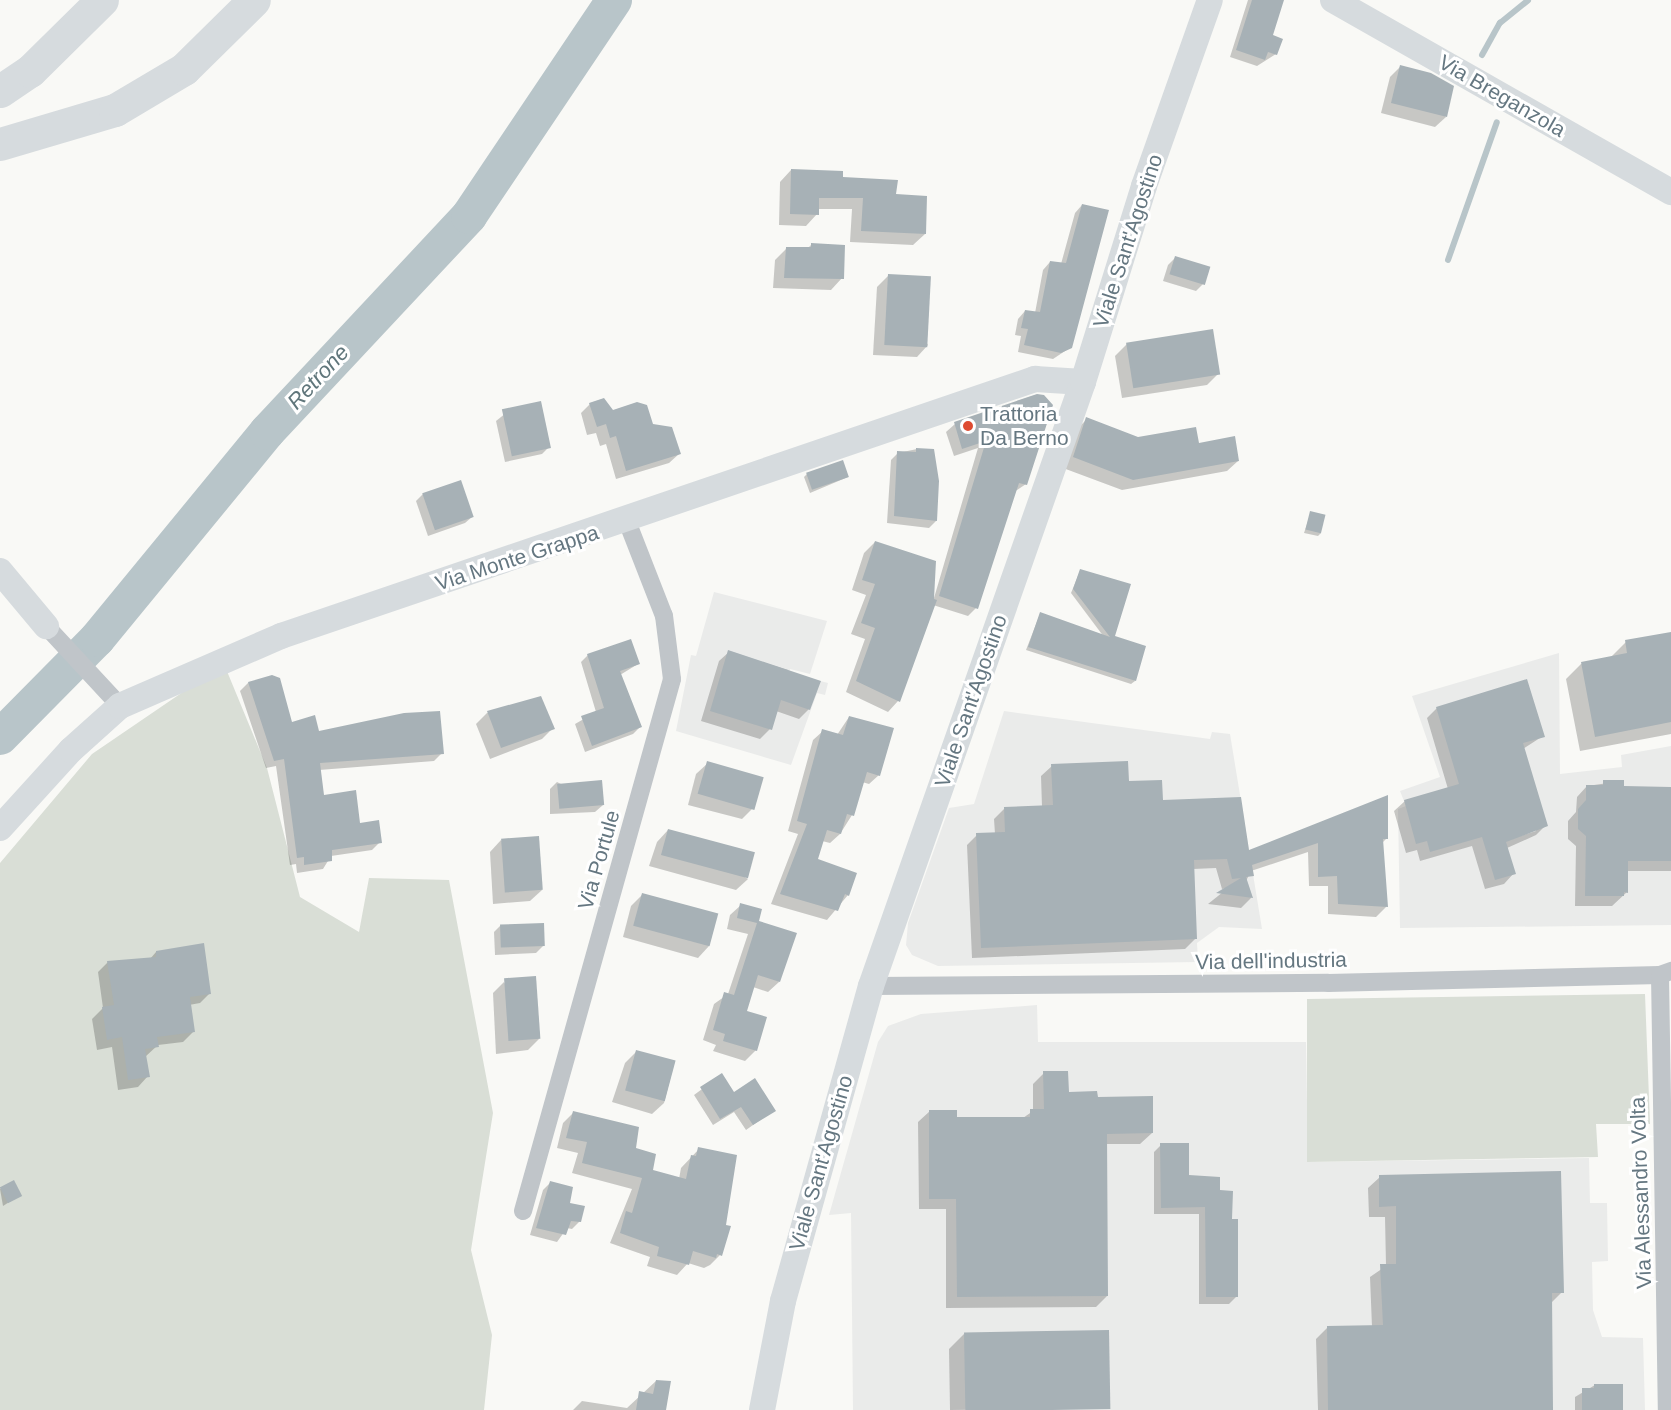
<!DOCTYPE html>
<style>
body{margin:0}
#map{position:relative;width:1671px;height:1410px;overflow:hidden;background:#f9f9f6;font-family:Helvetica,sans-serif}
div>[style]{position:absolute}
.built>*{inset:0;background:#eaebea}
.green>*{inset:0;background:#d9ded6}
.shadow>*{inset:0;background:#0003}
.stream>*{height:6px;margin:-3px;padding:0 3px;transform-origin:3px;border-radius:3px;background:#b8c5c9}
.river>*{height:36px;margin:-18px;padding:0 18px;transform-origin:18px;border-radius:18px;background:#b8c5c9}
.building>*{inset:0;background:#a7b1b6;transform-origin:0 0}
.street>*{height:18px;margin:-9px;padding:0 9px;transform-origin:9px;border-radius:9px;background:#c0c5c9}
.secondary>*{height:26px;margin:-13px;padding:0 13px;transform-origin:13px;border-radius:13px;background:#d6dbde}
.highway>*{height:33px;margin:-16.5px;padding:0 16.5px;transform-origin:16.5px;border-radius:16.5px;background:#d6dbde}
.dots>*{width:16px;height:16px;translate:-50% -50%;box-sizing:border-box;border:3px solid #fff;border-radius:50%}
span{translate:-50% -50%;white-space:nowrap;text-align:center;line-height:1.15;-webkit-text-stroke:6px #fff;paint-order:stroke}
.street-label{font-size:21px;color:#657781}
.poi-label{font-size:21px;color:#657781}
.left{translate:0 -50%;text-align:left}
.water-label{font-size:22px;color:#60767b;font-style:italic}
</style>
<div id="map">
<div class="built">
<div style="clip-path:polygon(714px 592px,827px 621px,810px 674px,790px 669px,789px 673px,828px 683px,825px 695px,817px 693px,791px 765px,676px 731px,691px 655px,696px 656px)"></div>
<div style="clip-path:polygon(1559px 653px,1560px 774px,1622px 767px,1621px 755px,1671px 746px,1671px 925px,1400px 928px,1398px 809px,1406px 806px,1400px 791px,1440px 777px,1412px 696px)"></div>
<div style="clip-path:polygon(1004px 711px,1210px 739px,1212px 732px,1230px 734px,1262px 929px,1219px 927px,1197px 943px,1198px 962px,938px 966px,912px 955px,906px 945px,908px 923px,949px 808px,974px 804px)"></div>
<div style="clip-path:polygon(1037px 1005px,1038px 1042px,1306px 1042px,1308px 1162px,1589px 1158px,1590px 1203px,1607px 1203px,1608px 1261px,1592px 1262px,1593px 1310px,1602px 1337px,1643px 1338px,1645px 1410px,853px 1410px,851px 1213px,829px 1215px,878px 1042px,888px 1026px,921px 1014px)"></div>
</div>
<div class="green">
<div style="clip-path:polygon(224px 664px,267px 768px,300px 897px,359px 932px,369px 878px,449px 880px,493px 1113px,471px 1250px,492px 1335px,484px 1410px,0 1410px,0 863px,92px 754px)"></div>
<div style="clip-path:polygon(1645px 994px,1650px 1124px,1596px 1124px,1598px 1157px,1307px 1162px,1307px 999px)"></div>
</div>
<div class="shadow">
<div style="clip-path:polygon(1248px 0,1283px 0,1271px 36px,1276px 54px,1257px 66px,1230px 57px)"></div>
<div style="clip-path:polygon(1400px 67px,1446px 117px,1435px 127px,1381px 113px,1390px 77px)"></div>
<div style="clip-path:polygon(791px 170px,841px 178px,895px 196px,925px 234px,913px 245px,850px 242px,852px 209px,817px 209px,817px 214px,806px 226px,779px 225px,780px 182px)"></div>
<div style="clip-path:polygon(1082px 205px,1071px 347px,1053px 359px,1018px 352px,1021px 336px,1015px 335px,1018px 319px,1025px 311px,1035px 313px,1043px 270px,1050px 262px,1061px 264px,1075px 213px)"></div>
<div style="clip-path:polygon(811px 245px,842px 278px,831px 290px,773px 288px,775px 260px,786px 249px,807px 249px)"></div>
<div style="clip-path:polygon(1175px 258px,1208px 268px,1203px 284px,1196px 291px,1163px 281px,1168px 265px)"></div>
<div style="clip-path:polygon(889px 275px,928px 345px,917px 357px,873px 355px,877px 287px)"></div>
<div style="clip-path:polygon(1127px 344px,1218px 374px,1207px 385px,1122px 398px,1115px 356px)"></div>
<div style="clip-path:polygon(1044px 396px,1026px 484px,1014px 492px,976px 608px,968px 616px,933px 605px,898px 701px,888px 712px,846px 692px,865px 639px,851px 634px,866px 595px,852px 590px,864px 553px,875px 542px,934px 598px,978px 448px,954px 456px,946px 432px,955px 424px)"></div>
<div style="clip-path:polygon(540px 403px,549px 447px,542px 454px,505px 462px,496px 421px,511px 409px)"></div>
<div style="clip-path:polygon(590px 404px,651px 425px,679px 454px,669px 463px,616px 479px,606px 444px,600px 446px,596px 433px,587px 435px,581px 413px)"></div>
<div style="clip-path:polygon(1087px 419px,1138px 439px,1197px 444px,1238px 461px,1227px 471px,1122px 490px,1063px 468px,1076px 430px)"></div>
<div style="clip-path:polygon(917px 449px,936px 521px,929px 528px,887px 523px,891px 460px,898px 453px)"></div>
<div style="clip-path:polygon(807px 474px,848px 477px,810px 493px,804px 477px)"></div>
<div style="clip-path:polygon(423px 494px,472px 517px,465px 523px,428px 536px,416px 501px)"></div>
<div style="clip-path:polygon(1311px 512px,1321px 533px,1318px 536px,1304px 533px)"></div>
<div style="clip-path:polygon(1080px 571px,1135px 681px,1131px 684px,1026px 650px,1040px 614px,1104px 637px,1071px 593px)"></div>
<div style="clip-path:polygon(1671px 633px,1671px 734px,1580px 751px,1566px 679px,1581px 664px,1610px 658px,1626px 642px)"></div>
<div style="clip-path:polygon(729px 652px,788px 670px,787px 674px,809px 709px,799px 719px,776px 711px,770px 729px,760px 739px,701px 721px,719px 661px)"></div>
<div style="clip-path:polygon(588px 655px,638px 664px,620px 675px,640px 727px,633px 734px,585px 752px,575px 724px,596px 712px,581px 662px)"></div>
<div style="clip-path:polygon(272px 677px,291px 724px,318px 732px,442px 753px,434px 761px,319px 770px,323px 797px,380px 842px,372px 850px,331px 856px,323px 869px,297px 873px,296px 864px,290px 865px,276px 766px,266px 768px,240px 691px,248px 683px)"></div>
<div style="clip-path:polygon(540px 698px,553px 728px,542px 739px,490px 759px,476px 724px,487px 713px)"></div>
<div style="clip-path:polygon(evenodd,1437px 708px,1543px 736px,1523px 749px,1546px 825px,1536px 835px,1507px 848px,1514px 873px,1504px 884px,1485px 889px,1472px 846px,1420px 861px,1417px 850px,1406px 853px,1394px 811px,1405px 801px,1448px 789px,1427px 718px,1437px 708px,1536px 828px,1536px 831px,1520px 836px,1536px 828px)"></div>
<div style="clip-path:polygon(849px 717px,879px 775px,869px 784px,862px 782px,852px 815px,840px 834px,830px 843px,822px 841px,816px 860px,848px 895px,827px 920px,771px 904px,798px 834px,788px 831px,813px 740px,823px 731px,837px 735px)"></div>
<div style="clip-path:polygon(708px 763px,753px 808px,742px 819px,688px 805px,696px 774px)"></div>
<div style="clip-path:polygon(1052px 766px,1127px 782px,1248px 852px,1387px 797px,1387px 838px,1382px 843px,1386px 907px,1376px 917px,1328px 914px,1328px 886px,1309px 886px,1308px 852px,1251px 871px,1246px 881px,1251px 898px,1241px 908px,1208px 904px,1228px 888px,1222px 889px,1216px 868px,1193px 869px,1196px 938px,1185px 949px,972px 958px,967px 845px,977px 835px,995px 834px,994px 819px,1005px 808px,1042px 807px,1041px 776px)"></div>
<div style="clip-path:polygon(1622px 781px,1623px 787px,1671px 788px,1671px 871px,1627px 871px,1627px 892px,1612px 906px,1575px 906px,1576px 846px,1568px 839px,1568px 821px,1576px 812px,1577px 797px,1587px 786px)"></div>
<div style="clip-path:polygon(557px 782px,603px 805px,595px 812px,550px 814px,550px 789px)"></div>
<div style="clip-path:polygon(668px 830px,748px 879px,736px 890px,649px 866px,657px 842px)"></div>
<div style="clip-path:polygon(501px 840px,542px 890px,530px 901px,493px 904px,490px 852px)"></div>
<div style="clip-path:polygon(642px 895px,709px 946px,698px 958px,623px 937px,631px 906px)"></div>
<div style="clip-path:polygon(741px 905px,757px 922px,779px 982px,768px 992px,753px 987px,745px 1012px,756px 1050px,745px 1061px,713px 1051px,716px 1045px,703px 1040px,714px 1004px,728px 994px,748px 934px,727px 929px,730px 915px)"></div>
<div style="clip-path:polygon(501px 925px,543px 946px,536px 953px,495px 955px,494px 932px)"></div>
<div style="clip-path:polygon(156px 952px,210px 993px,200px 1003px,189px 1005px,193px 1032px,183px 1042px,158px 1045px,145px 1057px,148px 1076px,138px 1087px,118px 1090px,112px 1047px,97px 1050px,92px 1019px,103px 1008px,98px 972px,108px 962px,150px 959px)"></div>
<div style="clip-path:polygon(504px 982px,539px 1039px,528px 1050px,496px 1054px,493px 993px)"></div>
<div style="clip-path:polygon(636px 1052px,674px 1063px,664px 1103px,652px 1114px,612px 1102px,625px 1063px)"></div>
<div style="clip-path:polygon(1044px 1073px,1067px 1093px,1097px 1098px,1152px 1133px,1140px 1144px,1106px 1144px,1107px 1296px,1096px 1307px,946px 1308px,946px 1209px,919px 1209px,918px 1122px,930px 1111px,956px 1119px,1023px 1118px,1033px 1111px,1033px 1084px)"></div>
<div style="clip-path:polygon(721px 1075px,734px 1094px,774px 1110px,746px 1130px,734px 1112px,713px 1125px,694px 1095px)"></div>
<div style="clip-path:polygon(574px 1112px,634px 1149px,651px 1171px,679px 1179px,681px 1168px,699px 1149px,720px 1255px,710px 1265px,704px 1268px,688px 1263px,677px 1275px,647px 1266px,650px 1257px,610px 1243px,632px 1189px,572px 1173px,578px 1153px,557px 1148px,563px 1123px)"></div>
<div style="clip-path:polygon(1161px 1145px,1188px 1177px,1218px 1191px,1230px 1220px,1237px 1296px,1229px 1304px,1199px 1304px,1199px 1214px,1154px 1214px,1154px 1152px)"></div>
<div style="clip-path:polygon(1380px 1177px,1562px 1292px,1550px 1304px,1551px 1410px,1318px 1410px,1316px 1339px,1327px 1328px,1372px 1327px,1370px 1277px,1386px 1266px,1385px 1217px,1369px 1217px,1368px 1188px)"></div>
<div style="clip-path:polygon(14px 1182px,20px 1195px,3px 1206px,0 1189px)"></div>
<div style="clip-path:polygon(551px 1182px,580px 1221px,572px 1229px,567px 1228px,557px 1242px,530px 1235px,543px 1190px)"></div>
<div style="clip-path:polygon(964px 1334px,1108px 1408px,950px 1410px,949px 1349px)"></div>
<div style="clip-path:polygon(656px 1381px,664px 1410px,573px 1410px,582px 1401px,627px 1408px)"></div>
<div style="clip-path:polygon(1595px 1385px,1621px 1410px,1575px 1410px,1575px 1397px)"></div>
</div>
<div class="stream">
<div style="left:1482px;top:55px;width:37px;rotate:-61deg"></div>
<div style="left:1500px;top:23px;width:36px;rotate:-39deg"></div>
<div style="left:1448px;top:260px;width:146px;rotate:-70.5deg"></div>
</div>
<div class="river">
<div style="left:0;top:737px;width:138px;rotate:-45.3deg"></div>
<div style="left:97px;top:639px;width:268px;rotate:-50.6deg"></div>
<div style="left:267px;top:432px;width:296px;rotate:-46.9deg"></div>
<div style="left:469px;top:216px;width:260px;rotate:-56.1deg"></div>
</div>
<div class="building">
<div style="clip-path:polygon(1252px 0,1284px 0,1273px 35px,1283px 39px,1277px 55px,1268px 52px,1265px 60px,1236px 50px)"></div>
<div style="clip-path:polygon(1400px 65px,1431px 73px,1454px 86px,1447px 117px,1391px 103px)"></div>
<div style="clip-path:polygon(791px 169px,843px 171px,843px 177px,898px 180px,896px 194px,927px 196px,926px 234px,861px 231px,863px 198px,819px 198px,819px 215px,790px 214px)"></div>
<div style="clip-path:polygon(1082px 204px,1109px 210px,1072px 348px,1061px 353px,1024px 345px,1028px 329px,1021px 328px,1025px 310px,1040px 312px,1050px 261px,1066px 263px)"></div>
<div style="clip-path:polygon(811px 243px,845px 245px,844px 279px,784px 278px,786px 247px,811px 247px)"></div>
<div style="left:1175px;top:256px;width:37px;height:19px;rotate:17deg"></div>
<div style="left:888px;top:274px;width:43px;height:71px;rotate:3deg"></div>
<div style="left:1213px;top:329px;width:46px;height:88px;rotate:81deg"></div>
<div style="clip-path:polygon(1037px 394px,1044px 395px,1053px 405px,1027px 485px,1019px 483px,978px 609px,939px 596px,986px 441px,962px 449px,954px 422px)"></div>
<div style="clip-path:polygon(604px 398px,613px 410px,637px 402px,647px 405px,653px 424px,672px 427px,681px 454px,626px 471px,616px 436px,610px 438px,606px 424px,597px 427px,589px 403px)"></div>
<div style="left:541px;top:401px;width:48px;height:40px;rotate:78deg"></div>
<div style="clip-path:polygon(1086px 417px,1138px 437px,1196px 427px,1199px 443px,1235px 436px,1239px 461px,1133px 480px,1073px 457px)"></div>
<div style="clip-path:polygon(916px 448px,934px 449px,939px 481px,937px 521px,894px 516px,897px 451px,916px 452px)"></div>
<div style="left:843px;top:460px;width:18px;height:39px;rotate:71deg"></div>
<div style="left:461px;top:480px;width:39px;height:41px;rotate:71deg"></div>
<div style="left:1310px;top:511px;width:16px;height:19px;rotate:14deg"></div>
<div style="clip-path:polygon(875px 541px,936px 561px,934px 599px,937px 600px,900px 702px,856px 681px,875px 628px,861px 623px,875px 584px,862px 580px)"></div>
<div style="clip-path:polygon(1080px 569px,1131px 584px,1115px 636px,1146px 646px,1136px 681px,1028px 647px,1040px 612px,1110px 637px,1073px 589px)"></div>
<div style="clip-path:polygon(1671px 632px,1671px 722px,1595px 737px,1581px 662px,1627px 653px,1625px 640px)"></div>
<div style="clip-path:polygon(631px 639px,640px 664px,620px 671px,642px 727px,592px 746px,581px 716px,604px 708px,587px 654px)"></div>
<div style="clip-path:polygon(728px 650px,821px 681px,810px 710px,781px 700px,772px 730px,710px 711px)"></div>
<div style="clip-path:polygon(272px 675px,280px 678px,292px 722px,315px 715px,319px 731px,404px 713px,440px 711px,444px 754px,320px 763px,324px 795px,356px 790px,360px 823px,379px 820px,382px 843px,332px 850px,332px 861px,304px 865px,304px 857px,297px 858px,284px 759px,274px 761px,248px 682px)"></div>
<div style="clip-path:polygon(1527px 679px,1545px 737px,1523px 743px,1548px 826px,1506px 842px,1516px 874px,1495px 880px,1482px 837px,1430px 852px,1427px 841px,1416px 844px,1404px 800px,1459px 784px,1436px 707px)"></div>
<div style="clip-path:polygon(541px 696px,555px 729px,501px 748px,487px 711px)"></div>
<div style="clip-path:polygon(849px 716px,894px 728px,880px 776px,867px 772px,854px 816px,847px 814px,841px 834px,827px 830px,818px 859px,857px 873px,849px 896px,845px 894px,838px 911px,780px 894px,807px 824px,797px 821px,822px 729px,843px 735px)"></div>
<div style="left:707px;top:761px;width:59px;height:34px;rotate:16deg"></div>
<div style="clip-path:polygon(1128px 761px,1129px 781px,1162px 780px,1163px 800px,1241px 797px,1249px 850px,1388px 795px,1388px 839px,1383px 839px,1388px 907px,1338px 904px,1337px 876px,1318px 877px,1318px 843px,1252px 865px,1254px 876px,1246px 877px,1253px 898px,1216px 893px,1241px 878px,1232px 879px,1227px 859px,1194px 860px,1197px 939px,981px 948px,976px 833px,1005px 832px,1004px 807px,1053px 805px,1051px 764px)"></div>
<div style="left:602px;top:780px;width:25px;height:45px;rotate:85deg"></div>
<div style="clip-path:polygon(1603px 780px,1624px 780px,1624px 786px,1671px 787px,1671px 861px,1628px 861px,1628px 893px,1624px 892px,1624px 896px,1585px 896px,1586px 836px,1578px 829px,1578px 809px,1586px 800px,1586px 785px,1603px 785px)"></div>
<div style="left:668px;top:829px;width:90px;height:27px;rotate:15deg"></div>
<div style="left:539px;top:836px;width:54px;height:38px;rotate:86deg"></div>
<div style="left:642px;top:893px;width:79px;height:34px;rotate:15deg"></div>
<div style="clip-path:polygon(740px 903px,762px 909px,759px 921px,797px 933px,780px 982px,758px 975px,747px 1011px,767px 1017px,757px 1051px,723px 1041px,725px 1034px,713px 1030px,724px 992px,734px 995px,757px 923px,737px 918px)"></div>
<div style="left:544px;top:923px;width:23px;height:44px;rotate:88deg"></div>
<div style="clip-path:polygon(204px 943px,211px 994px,190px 997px,195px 1032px,157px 1037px,159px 1047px,145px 1049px,150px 1077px,128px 1080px,122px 1037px,107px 1040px,102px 1007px,114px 1005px,107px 961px,156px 957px,156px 951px)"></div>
<div style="left:536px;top:976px;width:63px;height:32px;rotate:86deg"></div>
<div style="left:636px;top:1050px;width:41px;height:42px;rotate:15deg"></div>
<div style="clip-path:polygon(1043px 1071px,1068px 1071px,1069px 1092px,1097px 1091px,1098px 1097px,1153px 1096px,1153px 1133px,1107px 1134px,1108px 1296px,957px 1297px,956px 1199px,929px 1199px,929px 1110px,957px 1110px,957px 1117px,1030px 1117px,1030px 1109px,1044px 1109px)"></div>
<div style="clip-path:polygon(722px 1073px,734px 1092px,755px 1078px,776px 1111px,753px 1125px,741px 1107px,720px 1119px,700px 1087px)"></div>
<div style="clip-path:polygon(573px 1111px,639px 1127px,636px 1148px,656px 1154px,653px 1170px,686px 1179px,691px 1155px,696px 1156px,698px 1147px,737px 1155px,726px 1225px,731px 1226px,722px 1256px,717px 1254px,716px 1258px,693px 1251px,689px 1265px,657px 1256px,659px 1247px,620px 1233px,626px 1211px,632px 1213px,642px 1178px,582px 1163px,587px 1142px,566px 1138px)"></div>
<div style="clip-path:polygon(1160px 1143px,1189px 1143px,1189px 1175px,1220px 1177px,1220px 1190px,1233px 1191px,1232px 1219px,1238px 1219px,1238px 1297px,1206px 1297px,1205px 1207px,1161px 1208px)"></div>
<div style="clip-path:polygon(1561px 1171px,1564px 1293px,1552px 1293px,1553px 1410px,1328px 1410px,1327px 1326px,1383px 1325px,1380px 1264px,1396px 1264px,1396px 1206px,1379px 1207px,1379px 1175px)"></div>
<div style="left:14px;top:1180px;width:18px;height:16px;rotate:63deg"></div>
<div style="clip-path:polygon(550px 1181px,573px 1187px,570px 1203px,585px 1206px,581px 1222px,571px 1221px,566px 1235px,536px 1228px)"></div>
<div style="left:1109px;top:1330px;width:79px;height:145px;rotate:89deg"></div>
<div style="clip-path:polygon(656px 1380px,671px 1381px,666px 1410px,636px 1410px,639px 1391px,653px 1394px)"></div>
<div style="clip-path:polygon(1594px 1384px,1623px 1384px,1623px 1410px,1582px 1410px,1582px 1388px,1594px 1388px)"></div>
</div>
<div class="street">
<div style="left:46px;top:626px;width:109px;rotate:47.2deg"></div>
<div style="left:1660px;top:975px;width:435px;rotate:89.1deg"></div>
<div style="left:871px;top:986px;width:457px;rotate:-0.4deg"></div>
<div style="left:1328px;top:983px;width:332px;rotate:-1.4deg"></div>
<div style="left:1660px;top:975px;width:12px;rotate:-20deg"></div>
<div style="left:523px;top:1211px;width:552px;rotate:-74.35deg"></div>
<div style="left:672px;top:679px;width:64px;rotate:-97.2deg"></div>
<div style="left:664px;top:616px;width:102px;rotate:-111.3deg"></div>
</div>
<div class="secondary">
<div style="left:1333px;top:0;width:389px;rotate:29.6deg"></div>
<div style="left:0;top:571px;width:72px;rotate:50.1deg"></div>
<div style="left:0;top:828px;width:105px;rotate:-47.7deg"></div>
<div style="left:71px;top:750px;width:66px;rotate:-41.9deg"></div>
<div style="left:120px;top:706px;width:176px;rotate:-23.5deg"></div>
<div style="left:281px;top:636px;width:797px;rotate:-18.82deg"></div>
<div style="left:1035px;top:379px;width:48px;rotate:3.6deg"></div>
<div style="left:762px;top:1410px;width:111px;rotate:-79.1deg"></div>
<div style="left:783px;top:1301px;width:327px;rotate:-74.4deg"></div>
<div style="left:871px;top:986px;width:640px;rotate:-70.66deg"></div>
<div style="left:1083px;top:382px;width:205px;rotate:-72.7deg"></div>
<div style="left:1144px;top:186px;width:197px;rotate:-70.5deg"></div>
</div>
<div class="highway">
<div style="left:0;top:91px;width:36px;rotate:-34deg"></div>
<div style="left:30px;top:71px;width:101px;rotate:-44.6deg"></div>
<div style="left:0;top:144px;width:120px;rotate:-16.5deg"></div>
<div style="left:115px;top:110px;width:80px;rotate:-30.7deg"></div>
<div style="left:184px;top:69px;width:98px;rotate:-44.6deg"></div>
</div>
<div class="dots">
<div style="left:968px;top:426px;background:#de4b31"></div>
</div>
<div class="street-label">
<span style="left:1502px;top:96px;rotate:30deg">Via Breganzola</span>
<span style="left:1128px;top:241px;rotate:-72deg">Viale Sant'Agostino</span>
<span style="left:517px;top:558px;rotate:-18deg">Via Monte Grappa</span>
<span style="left:971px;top:701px;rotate:-71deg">Viale Sant'Agostino</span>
<span style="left:599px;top:860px;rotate:-74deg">Via Portule</span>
<span style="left:1271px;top:961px;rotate:-1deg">Via dell'industria</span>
<span style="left:821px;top:1163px;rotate:-74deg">Viale Sant'Agostino</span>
<span style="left:1641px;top:1193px;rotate:-92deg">Via Alessandro Volta</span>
</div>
<div class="poi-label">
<span class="left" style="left:980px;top:426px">Trattoria<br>Da Berno</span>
</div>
<div class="water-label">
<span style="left:318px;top:377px;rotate:-47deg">Retrone</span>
</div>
</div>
